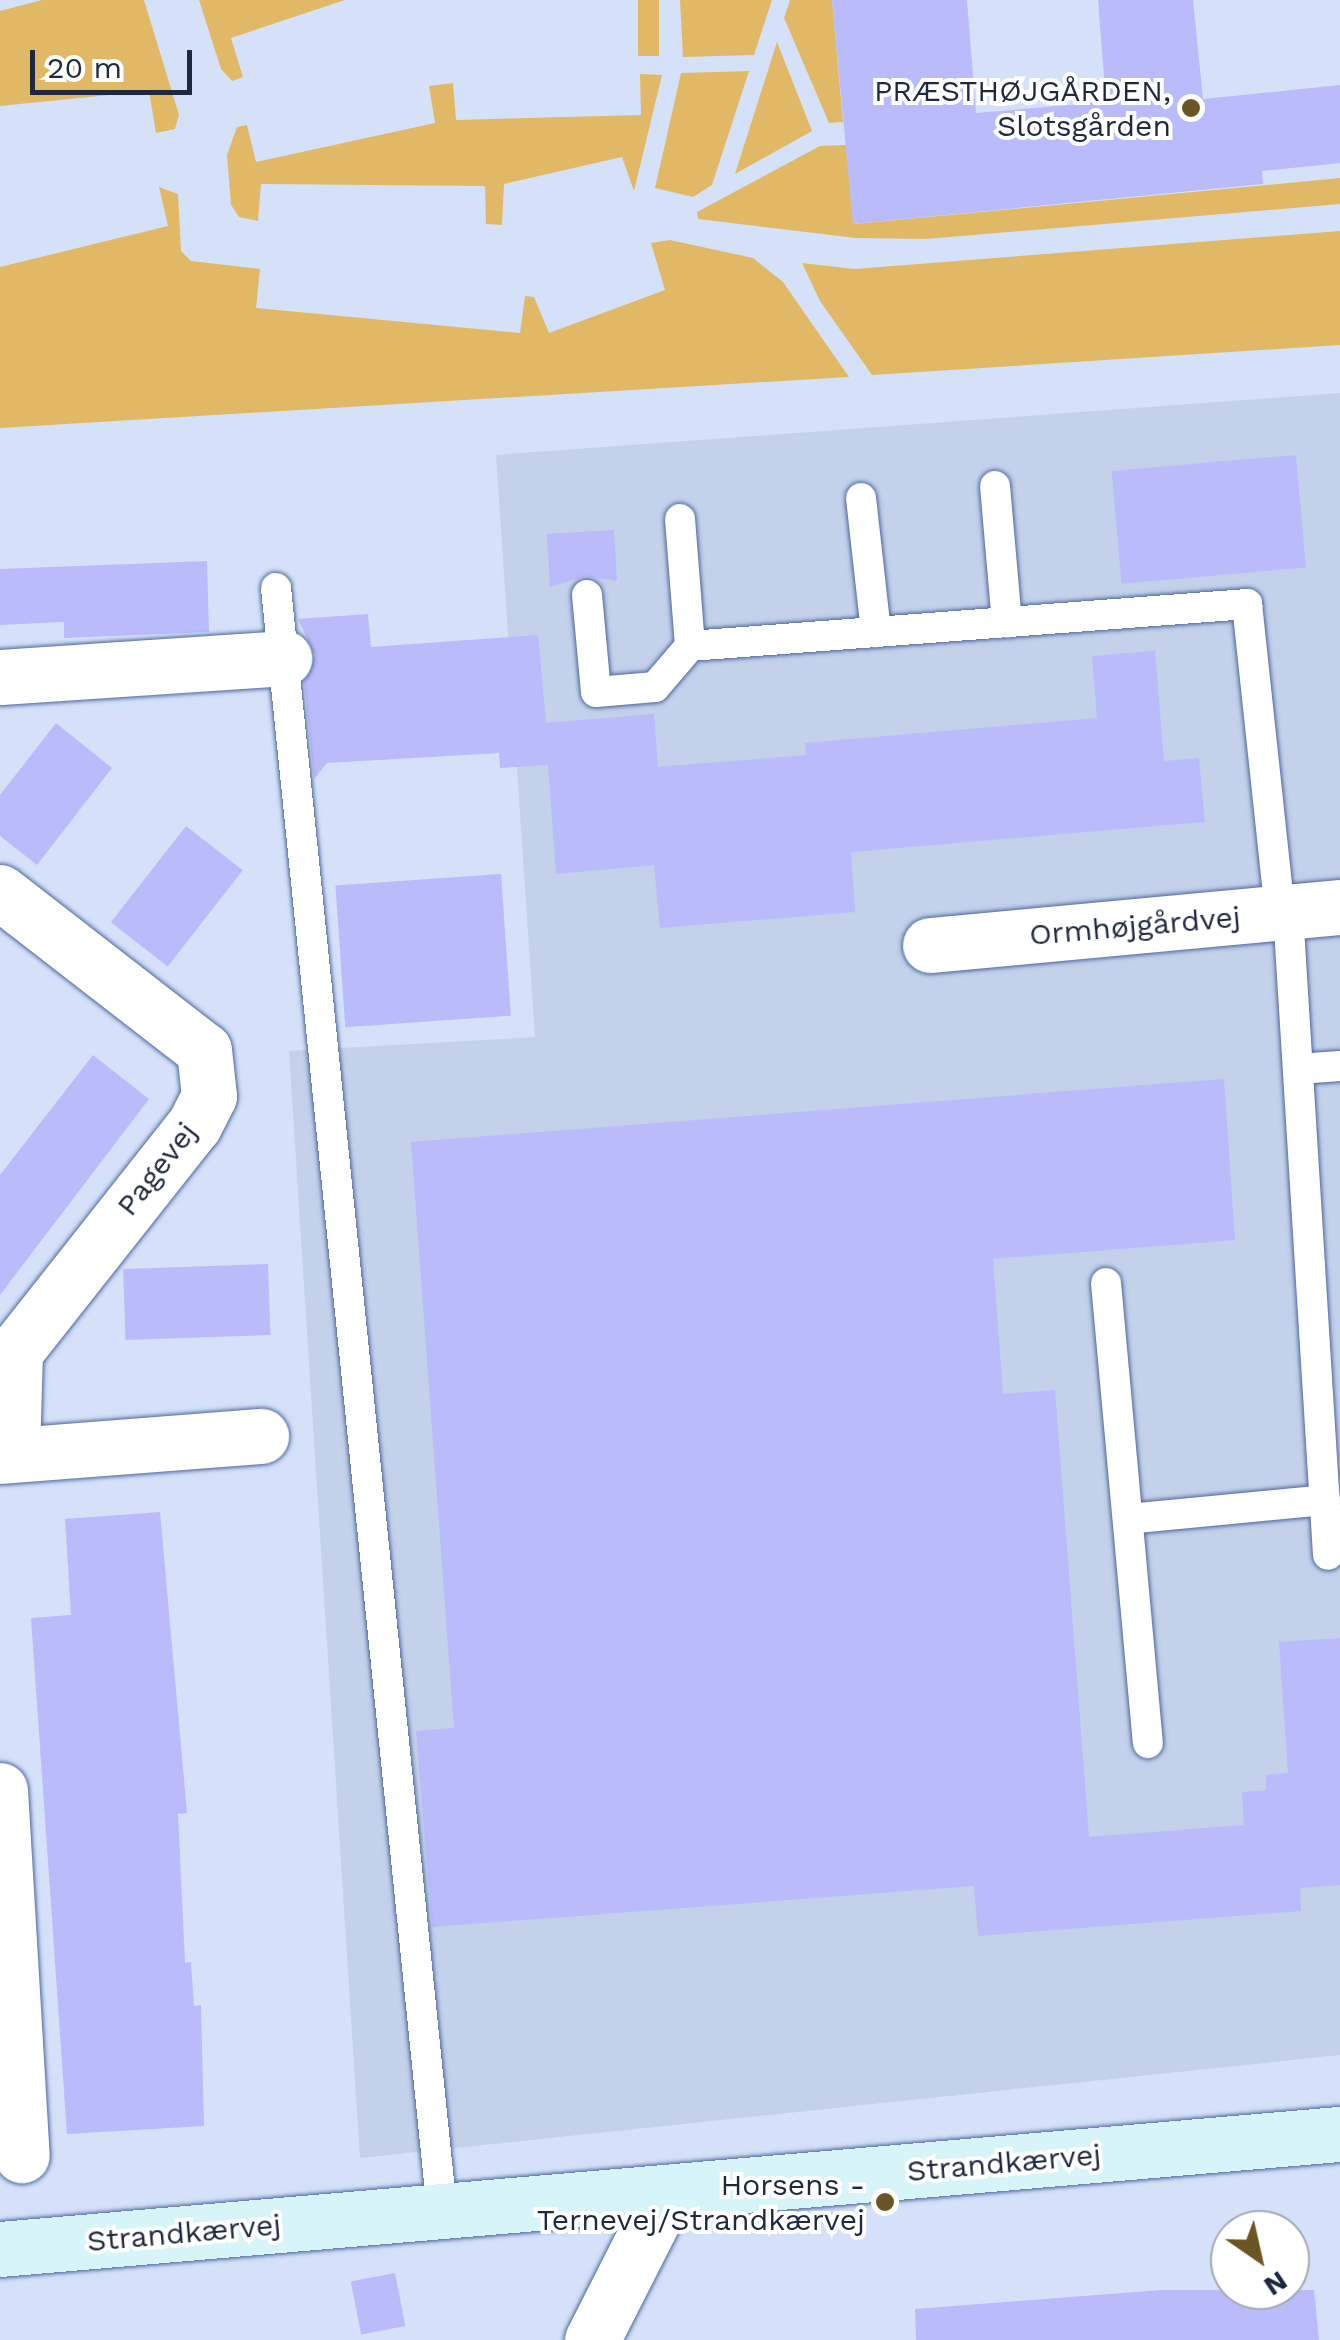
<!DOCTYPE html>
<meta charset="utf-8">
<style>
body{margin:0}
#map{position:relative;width:1340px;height:2340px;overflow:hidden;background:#d4e1f9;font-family:"Work Sans",sans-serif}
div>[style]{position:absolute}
.built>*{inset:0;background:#c3d1eb}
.green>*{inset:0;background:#e1b966;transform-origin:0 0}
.building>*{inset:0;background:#babbfb;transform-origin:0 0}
.roads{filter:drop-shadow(0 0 2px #4d679c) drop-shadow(0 0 2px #4d679c)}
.lane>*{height:30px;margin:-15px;padding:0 15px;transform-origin:15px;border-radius:15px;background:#fff}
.street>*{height:55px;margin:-27.5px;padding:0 27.5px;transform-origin:27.5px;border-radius:27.5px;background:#fff}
.secondary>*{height:55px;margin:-27.5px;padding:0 27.5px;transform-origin:27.5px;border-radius:27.5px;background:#d7f4f8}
.dots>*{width:28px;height:28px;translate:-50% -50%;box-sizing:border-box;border:5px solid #fff;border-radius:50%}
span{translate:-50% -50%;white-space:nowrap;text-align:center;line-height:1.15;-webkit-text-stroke:8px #fff;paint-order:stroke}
.poi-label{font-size:30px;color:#1e293f}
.right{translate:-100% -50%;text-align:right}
.street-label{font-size:30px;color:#1e293f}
.north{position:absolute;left:1210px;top:2210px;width:100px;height:100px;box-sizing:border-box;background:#fff;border:2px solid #a5a9b2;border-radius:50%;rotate:146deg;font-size:28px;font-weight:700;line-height:40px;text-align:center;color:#1e293f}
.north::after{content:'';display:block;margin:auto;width:35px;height:45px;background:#6b5524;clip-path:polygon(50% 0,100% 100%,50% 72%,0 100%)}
.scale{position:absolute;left:30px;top:50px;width:162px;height:45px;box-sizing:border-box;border:5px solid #1e293f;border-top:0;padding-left:12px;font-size:30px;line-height:35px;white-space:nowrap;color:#1e293f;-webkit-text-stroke:8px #fff;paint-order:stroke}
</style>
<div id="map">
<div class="built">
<div style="clip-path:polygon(1340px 393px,1340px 2055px,360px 2158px,289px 1051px,535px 1037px,496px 455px)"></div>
</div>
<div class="green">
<div style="clip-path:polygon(42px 0,144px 0,179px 115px,175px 129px,156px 133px,149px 91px,0 106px,0 11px)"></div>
<div style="clip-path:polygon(199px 0,345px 0,231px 38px,243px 77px,232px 81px,221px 69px)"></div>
<div style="left:638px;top:0;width:21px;height:56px"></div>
<div style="clip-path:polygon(680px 0,772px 0,754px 55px,683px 57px)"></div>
<div style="clip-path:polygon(790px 0,832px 0,843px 122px,829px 123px,784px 18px)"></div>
<div style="clip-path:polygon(777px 42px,812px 131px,735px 174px)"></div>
<div style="clip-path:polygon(749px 71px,712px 185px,693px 197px,655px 188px,681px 73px)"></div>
<div style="clip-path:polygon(640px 74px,662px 75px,634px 191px,622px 157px,504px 184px,502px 225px,486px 224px,485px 186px,261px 184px,258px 221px,239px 217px,231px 205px,227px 155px,237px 127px,247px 125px,256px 162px,435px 123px,429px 86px,453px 83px,456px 120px,641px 115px)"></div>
<div style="clip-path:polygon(846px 145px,854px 224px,1340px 178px,1340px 204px,926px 239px,856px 238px,698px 219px,697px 212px,820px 146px)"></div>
<div style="clip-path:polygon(159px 187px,178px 194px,181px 251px,191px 261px,260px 269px,256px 308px,520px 333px,525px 296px,534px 297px,549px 333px,665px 290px,651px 243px,670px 240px,753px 258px,783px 282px,849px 377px,0 428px,0 267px,168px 226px)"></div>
<div style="clip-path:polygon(1340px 231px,1340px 345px,872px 375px,820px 301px,802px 263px,854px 269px)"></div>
</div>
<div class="building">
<div style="clip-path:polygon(832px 0,967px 0,976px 113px,1106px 102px,1098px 0,1193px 0,1203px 99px,1340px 85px,1340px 163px,1262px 171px,1263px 184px,853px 224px)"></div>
<div style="left:1296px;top:455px;width:113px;height:185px;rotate:85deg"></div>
<div style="clip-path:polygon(614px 530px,617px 581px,586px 576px,550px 587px,547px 534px)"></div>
<div style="clip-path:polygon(207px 561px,209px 632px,64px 638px,64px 622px,0 625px,0 569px)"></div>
<div style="clip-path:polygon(368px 614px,371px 647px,538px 635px,546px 723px,654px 714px,658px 767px,806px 755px,805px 743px,1097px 718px,1092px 656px,1155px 651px,1164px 761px,1199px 758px,1205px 822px,851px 852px,855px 912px,660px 928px,654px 865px,556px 874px,548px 765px,500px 768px,499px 753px,327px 763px,314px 779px,304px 681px,315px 655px,298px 619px)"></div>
<div style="clip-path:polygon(56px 723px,112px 768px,37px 865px,0 836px,0 795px)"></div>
<div style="left:186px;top:826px;width:72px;height:122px;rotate:38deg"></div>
<div style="left:501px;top:874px;width:142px;height:166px;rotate:86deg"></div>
<div style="clip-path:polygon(93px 1055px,149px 1099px,0 1295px,0 1175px)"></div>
<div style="clip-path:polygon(1224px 1079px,1235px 1240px,993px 1259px,1003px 1394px,1055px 1390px,1089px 1837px,1244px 1825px,1242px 1792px,1266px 1790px,1266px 1775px,1288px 1773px,1279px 1642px,1340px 1638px,1340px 1885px,1300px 1888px,1301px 1911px,978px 1936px,974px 1886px,432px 1927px,416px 1731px,454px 1728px,411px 1142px)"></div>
<div style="left:268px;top:1264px;width:71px;height:145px;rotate:88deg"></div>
<div style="clip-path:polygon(160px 1512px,187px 1813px,178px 1814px,185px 1963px,191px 1962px,194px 2006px,201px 2005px,204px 2126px,67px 2134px,31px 1618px,71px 1615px,65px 1519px)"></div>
<div style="left:395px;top:2273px;width:54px;height:45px;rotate:79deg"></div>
<div style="clip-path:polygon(1161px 2290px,1314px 2290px,1319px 2340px,916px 2340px,915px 2309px)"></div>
</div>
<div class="roads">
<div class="lane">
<div style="left:995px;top:486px;width:137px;rotate:85deg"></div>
<div style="left:861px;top:498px;width:135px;rotate:83.6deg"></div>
<div style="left:680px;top:519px;width:127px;rotate:85.5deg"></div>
<div style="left:690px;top:646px;width:559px;rotate:-4.31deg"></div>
<div style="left:1247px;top:604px;width:311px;rotate:83.9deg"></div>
<div style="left:276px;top:588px;width:1631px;rotate:84.16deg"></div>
<div style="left:587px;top:595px;width:97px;rotate:84.7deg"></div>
<div style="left:596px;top:692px;width:59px;rotate:-4.8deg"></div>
<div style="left:655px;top:687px;width:54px;rotate:-49.5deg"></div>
<div style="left:1288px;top:912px;width:644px;rotate:86.44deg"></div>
<div style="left:1298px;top:1069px;width:42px;rotate:-4.1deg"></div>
<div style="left:1106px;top:1283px;width:462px;rotate:84.8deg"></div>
<div style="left:1128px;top:1519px;width:198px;rotate:-5.5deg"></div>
</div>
<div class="street">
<div style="left:0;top:677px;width:285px;rotate:-3.8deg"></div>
<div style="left:0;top:892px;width:258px;rotate:37.8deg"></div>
<div style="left:204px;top:1050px;width:46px;rotate:83.8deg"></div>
<div style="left:209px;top:1096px;width:33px;rotate:117deg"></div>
<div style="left:194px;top:1125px;width:289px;rotate:128.3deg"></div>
<div style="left:15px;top:1352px;width:102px;rotate:91.7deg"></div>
<div style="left:930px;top:945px;width:412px;rotate:-5.3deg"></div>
<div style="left:0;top:1456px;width:262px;rotate:-4.4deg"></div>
<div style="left:0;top:1790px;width:366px;rotate:86.6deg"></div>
<div style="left:592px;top:2340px;width:166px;rotate:-63.1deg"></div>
</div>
<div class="secondary">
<div style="left:0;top:2249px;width:1345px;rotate:-4.91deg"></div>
</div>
</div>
<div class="dots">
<div style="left:1191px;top:108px;background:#6b5524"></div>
<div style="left:885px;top:2202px;background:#6b5524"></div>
</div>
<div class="poi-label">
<span class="right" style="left:1171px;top:108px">PRÆSTHØJGÅRDEN,<br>Slotsgården</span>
<span class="right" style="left:865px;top:2202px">Horsens -<br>Ternevej/Strandkærvej</span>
</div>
<div class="street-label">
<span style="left:1135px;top:926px;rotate:-5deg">Ormhøjgårdvej</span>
<span style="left:157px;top:1169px;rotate:-52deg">Pagevej</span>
<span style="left:1004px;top:2163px;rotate:-5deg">Strandkærvej</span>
<span style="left:184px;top:2233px;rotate:-5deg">Strandkærvej</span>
</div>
<div class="north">N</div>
<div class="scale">20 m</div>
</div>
